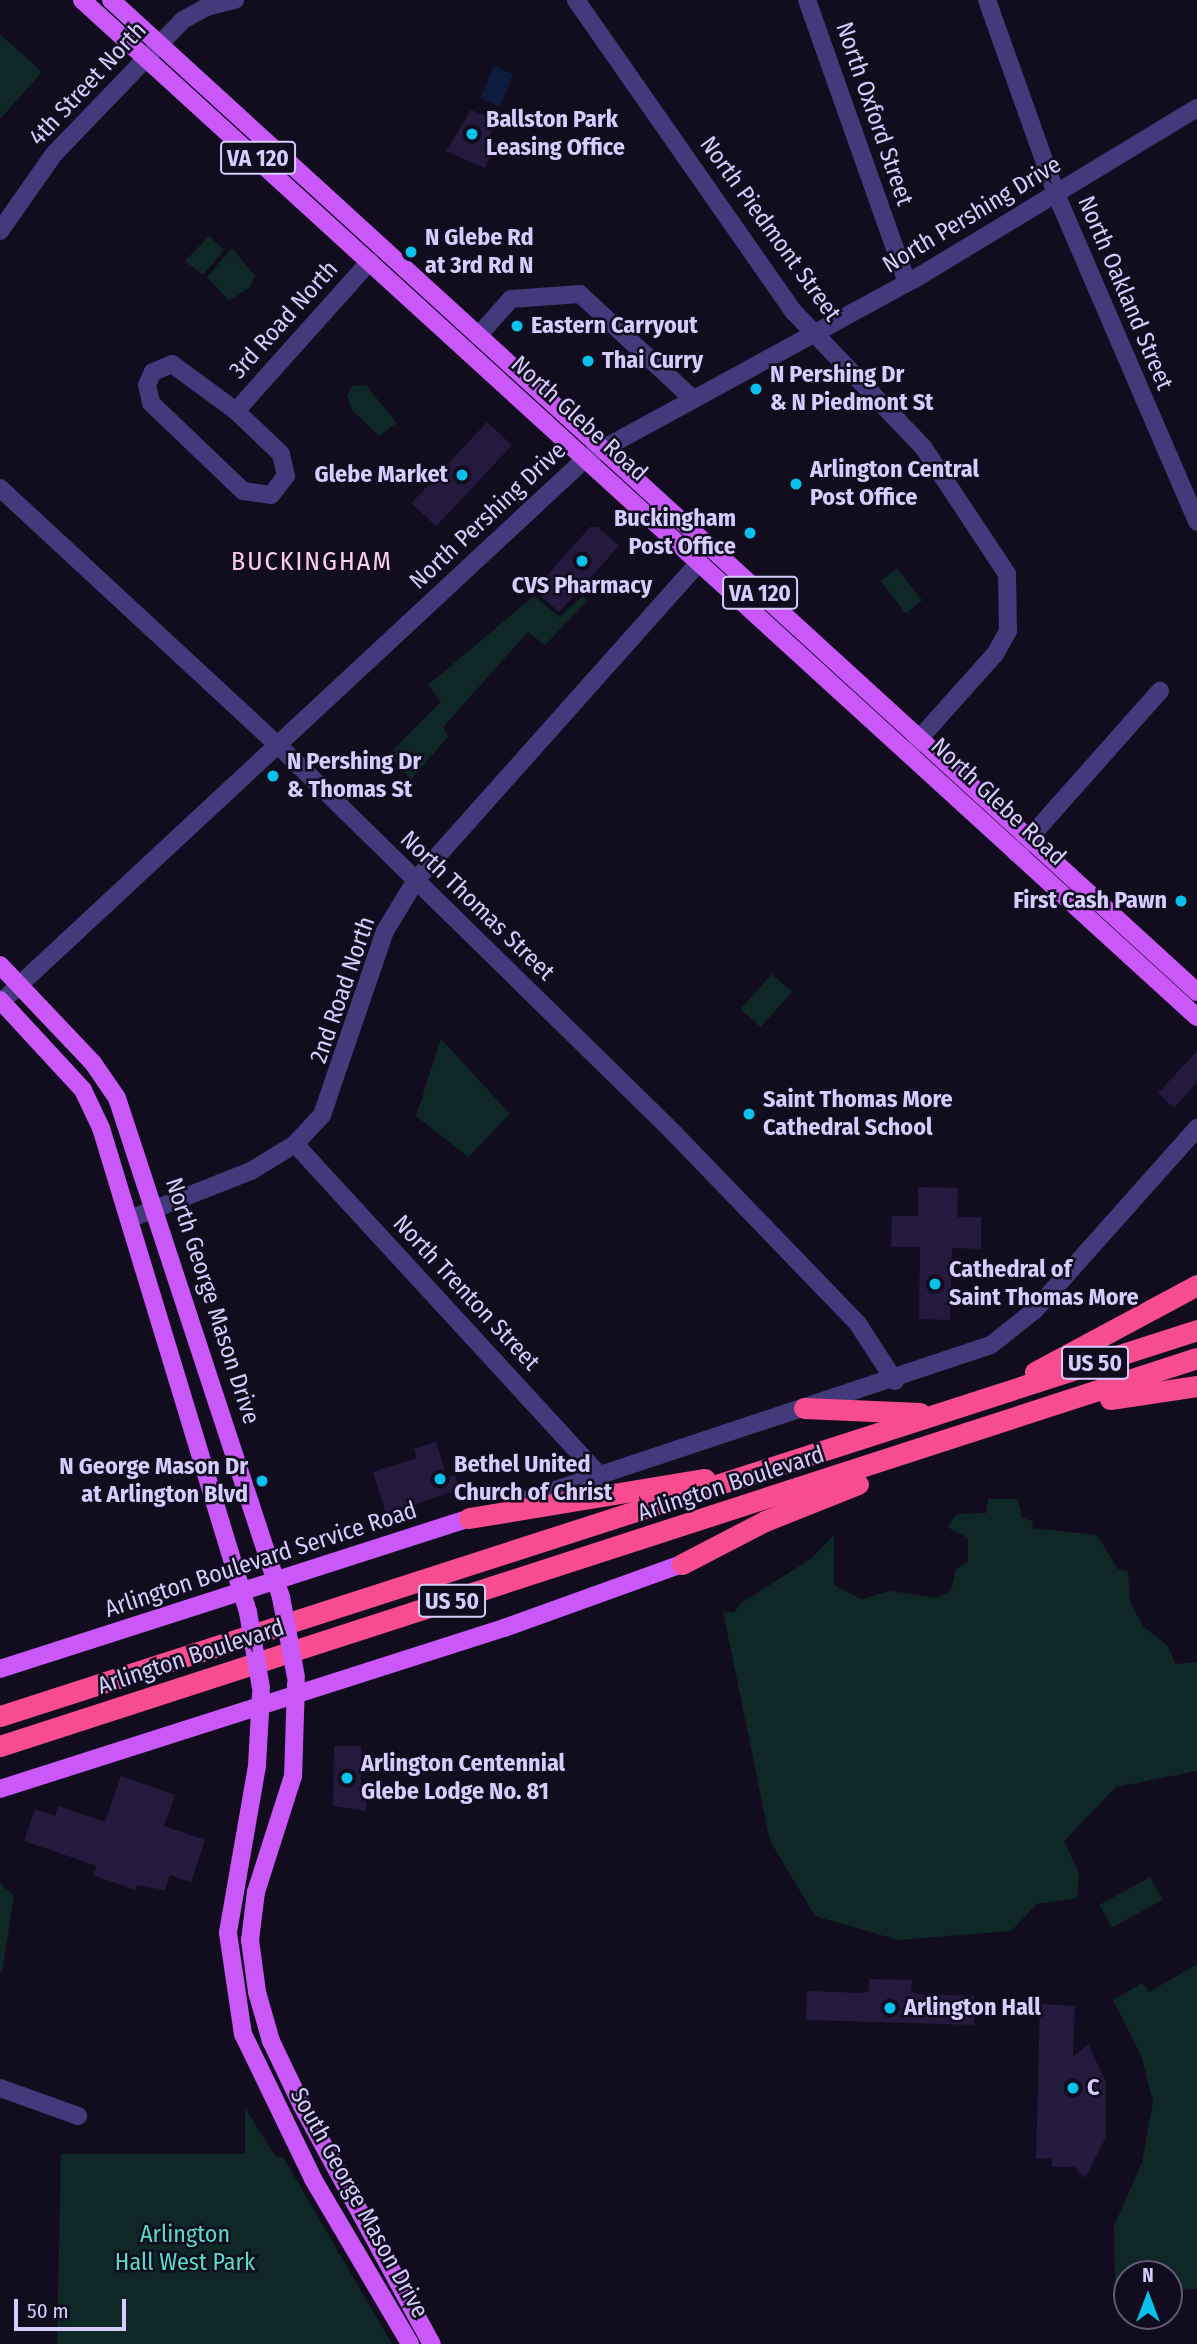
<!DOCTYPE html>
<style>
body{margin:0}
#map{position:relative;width:1197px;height:2344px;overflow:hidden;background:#110d1e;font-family:"Fira Sans Condensed",sans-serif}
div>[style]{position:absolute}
.green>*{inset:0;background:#102728;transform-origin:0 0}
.water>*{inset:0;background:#0d1b3d;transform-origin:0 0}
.building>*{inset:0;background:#241a3e;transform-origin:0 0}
.minor>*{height:18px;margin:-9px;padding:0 9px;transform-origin:9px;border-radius:9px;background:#423a7b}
.major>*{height:18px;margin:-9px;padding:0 9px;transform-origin:9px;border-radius:9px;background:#ca58f8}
.highway>*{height:21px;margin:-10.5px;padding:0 10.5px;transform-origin:10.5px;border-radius:10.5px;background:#f84c90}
.major-bridge>*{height:18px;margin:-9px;padding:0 9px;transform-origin:9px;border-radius:9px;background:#ca58f8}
.dots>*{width:19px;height:19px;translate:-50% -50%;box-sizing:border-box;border:4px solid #110d1e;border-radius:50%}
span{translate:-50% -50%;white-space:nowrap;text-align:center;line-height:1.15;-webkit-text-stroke:5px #110d1e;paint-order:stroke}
.shield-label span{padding:2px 5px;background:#110d1e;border:2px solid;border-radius:5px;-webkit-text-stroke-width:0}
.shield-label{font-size:23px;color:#d6ccfd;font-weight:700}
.street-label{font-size:24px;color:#d6ccfd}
.poi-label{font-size:24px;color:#d6ccfd;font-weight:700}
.left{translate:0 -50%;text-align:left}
.right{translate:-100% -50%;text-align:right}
.park-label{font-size:24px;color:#5cd9c5}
.neighbourhood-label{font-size:26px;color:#fdcee8;letter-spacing:2px}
.north{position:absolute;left:1113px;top:2260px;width:70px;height:70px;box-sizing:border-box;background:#110d1e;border:2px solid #605977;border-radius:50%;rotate:0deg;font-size:19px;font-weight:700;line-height:28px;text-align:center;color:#d6ccfd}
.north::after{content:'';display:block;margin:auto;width:24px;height:32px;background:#0ac1ec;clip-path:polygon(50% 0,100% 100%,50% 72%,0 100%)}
.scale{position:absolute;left:14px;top:2299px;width:112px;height:32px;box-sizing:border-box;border:4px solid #d6ccfd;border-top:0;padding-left:9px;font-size:21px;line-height:24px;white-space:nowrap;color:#d6ccfd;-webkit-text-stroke:5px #110d1e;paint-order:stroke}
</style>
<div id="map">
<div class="green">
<div style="clip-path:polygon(0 34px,42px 72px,0 119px)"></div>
<div style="clip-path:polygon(209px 236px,224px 250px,203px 275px,185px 261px)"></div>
<div style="clip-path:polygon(232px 248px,255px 276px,250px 287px,229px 301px,207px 277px)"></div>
<div style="clip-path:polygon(366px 385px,397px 423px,379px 436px,352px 410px,347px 396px,352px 386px)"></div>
<div style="left:897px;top:568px;width:41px;height:21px;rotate:52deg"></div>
<div style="clip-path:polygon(534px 596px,560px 617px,583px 596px,588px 600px,545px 645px,528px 632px,443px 727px,448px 737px,411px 779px,388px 755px,441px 702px,428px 685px)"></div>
<div style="left:772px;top:974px;width:27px;height:47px;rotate:42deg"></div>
<div style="clip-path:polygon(441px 1039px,510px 1114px,468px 1157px,416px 1116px)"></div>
<div style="clip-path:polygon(988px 1499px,1018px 1499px,1022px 1518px,1033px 1521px,1032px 1528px,1097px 1535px,1118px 1569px,1128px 1571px,1130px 1602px,1143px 1626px,1169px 1647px,1175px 1664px,1197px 1662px,1197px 1771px,1116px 1787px,1064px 1841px,1079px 1873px,1077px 1898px,1037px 1904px,1011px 1931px,898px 1940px,815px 1916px,770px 1841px,723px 1611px,734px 1613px,741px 1603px,812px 1558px,834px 1535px,834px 1585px,861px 1599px,891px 1591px,937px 1598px,951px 1591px,956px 1569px,968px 1562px,968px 1538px,947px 1527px,957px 1514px,986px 1513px)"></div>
<div style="left:1150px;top:1877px;width:26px;height:58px;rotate:61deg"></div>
<div style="clip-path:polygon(0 1883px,14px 1896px,2px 1972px,0 1972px)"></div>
<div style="clip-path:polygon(1197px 1964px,1197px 2289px,1169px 2291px,1169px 2274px,1127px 2274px,1127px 2292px,1120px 2292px,1115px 2288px,1114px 2226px,1142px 2162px,1153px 2101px,1141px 2055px,1113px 2000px,1142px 1983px,1149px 1992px)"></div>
<div style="clip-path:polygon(245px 2108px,276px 2157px,283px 2157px,392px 2344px,57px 2344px,61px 2154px,245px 2154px)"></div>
</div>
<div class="water">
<div style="left:494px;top:66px;width:21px;height:35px;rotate:23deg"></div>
</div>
<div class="building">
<div style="clip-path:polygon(471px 110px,496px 121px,488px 140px,496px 143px,485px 168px,446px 151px)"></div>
<div style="left:487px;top:422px;width:34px;height:111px;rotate:43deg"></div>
<div style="clip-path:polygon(590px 527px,598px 527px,619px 546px,559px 612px,534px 590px)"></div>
<div style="clip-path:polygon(1197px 1051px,1197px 1082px,1174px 1108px,1158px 1093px)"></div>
<div style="clip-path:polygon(918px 1187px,958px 1188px,957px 1217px,981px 1217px,981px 1249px,952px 1248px,950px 1320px,919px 1319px,920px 1247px,891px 1247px,892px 1216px,918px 1216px)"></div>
<div style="clip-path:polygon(436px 1442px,447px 1477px,455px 1475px,460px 1489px,386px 1514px,373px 1472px,417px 1458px,414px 1449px)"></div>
<div style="clip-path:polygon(334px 1746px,361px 1746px,361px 1798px,367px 1799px,366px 1811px,333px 1806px)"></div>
<div style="clip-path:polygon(121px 1776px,175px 1795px,164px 1826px,205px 1840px,191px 1882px,170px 1875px,165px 1890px,136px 1885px,135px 1890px,93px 1875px,97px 1866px,24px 1841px,35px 1809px,55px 1816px,58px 1806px,105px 1822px)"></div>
<div style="clip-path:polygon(869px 1979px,912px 1980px,911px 1992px,919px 1994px,974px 1996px,974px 2025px,806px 2020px,807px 1991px,862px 1993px,869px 1991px)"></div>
<div style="clip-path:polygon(1040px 2004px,1075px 2006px,1073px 2057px,1088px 2044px,1106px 2082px,1106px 2137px,1085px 2178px,1075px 2167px,1052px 2167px,1052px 2158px,1036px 2159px)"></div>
</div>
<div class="minor">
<div style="left:576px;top:0;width:381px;rotate:55.1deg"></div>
<div style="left:794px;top:312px;width:187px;rotate:46.3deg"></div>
<div style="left:923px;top:447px;width:152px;rotate:56.5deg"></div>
<div style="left:1007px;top:574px;width:57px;rotate:89deg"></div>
<div style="left:1008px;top:631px;width:26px;rotate:119deg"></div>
<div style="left:995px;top:654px;width:127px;rotate:131.8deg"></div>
<div style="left:807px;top:0;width:300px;rotate:70.5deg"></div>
<div style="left:987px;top:0;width:206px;rotate:70.4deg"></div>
<div style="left:1056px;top:194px;width:357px;rotate:66.7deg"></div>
<div style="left:0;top:231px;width:94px;rotate:-55deg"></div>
<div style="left:54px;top:154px;width:186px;rotate:-46.1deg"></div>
<div style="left:183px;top:20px;width:26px;rotate:-29deg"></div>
<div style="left:206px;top:7px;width:30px;rotate:-14deg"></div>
<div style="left:478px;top:336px;width:50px;rotate:-48.3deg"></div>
<div style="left:511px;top:299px;width:69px;rotate:-4.1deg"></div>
<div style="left:580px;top:294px;width:154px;rotate:42.9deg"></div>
<div style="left:236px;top:411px;width:79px;rotate:-143.7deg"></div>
<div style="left:172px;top:364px;width:21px;rotate:157deg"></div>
<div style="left:153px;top:372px;width:14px;rotate:115deg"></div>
<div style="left:147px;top:385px;width:18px;rotate:77deg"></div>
<div style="left:151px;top:403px;width:127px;rotate:43.7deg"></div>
<div style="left:243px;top:491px;width:28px;rotate:8deg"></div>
<div style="left:271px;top:495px;width:24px;rotate:-52deg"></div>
<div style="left:286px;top:476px;width:23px;rotate:-103deg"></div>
<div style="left:281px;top:454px;width:62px;rotate:-136.3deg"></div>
<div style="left:236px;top:411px;width:201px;rotate:-48.2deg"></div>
<div style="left:0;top:488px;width:379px;rotate:42.8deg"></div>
<div style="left:278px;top:745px;width:549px;rotate:44.41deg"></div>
<div style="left:670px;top:1129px;width:271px;rotate:46deg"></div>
<div style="left:858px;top:1324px;width:68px;rotate:57deg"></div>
<div style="left:1016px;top:853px;width:217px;rotate:-48.4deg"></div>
<div style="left:0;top:1003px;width:800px;rotate:-42.92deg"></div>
<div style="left:586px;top:458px;width:372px;rotate:-28.6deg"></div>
<div style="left:913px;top:280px;width:332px;rotate:-31.2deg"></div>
<div style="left:295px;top:1144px;width:451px;rotate:47.4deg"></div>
<div style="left:132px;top:1218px;width:128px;rotate:-21.6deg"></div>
<div style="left:251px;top:1171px;width:52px;rotate:-31.5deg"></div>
<div style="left:295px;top:1144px;width:40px;rotate:-47deg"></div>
<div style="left:322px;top:1115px;width:194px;rotate:-71.1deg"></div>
<div style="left:385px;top:931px;width:60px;rotate:-58.7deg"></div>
<div style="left:416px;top:880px;width:426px;rotate:-48.3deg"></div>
<div style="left:519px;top:1502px;width:497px;rotate:-18.4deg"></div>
<div style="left:991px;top:1345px;width:56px;rotate:-38.5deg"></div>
<div style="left:1035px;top:1310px;width:244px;rotate:-48.3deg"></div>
<div style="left:0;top:2088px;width:83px;rotate:19.7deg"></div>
</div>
<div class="major">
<div style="left:82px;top:0;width:1509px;rotate:42.37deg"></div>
<div style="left:111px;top:0;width:1471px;rotate:42.41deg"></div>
<div style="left:0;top:965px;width:135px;rotate:46.5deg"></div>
<div style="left:93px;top:1063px;width:42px;rotate:55.6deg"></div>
<div style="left:117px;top:1098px;width:525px;rotate:71.81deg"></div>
<div style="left:0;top:1000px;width:122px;rotate:47.3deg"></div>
<div style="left:83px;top:1090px;width:42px;rotate:64.7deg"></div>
<div style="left:101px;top:1128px;width:506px;rotate:73.11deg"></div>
<div style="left:0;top:1669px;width:493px;rotate:-17.8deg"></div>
<div style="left:296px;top:1683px;width:93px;rotate:91.8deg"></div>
<div style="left:293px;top:1776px;width:122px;rotate:107.7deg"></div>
<div style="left:256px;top:1892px;width:48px;rotate:97.1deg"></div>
<div style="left:250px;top:1940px;width:52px;rotate:82.3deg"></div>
<div style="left:257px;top:1992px;width:51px;rotate:74.1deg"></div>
<div style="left:271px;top:2041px;width:72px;rotate:64.5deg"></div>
<div style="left:302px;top:2106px;width:271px;rotate:61.4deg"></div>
<div style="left:261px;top:1694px;width:72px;rotate:93.2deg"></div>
<div style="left:257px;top:1766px;width:169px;rotate:99.9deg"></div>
<div style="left:228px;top:1933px;width:102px;rotate:81.6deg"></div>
<div style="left:243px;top:2034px;width:161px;rotate:64.2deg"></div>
<div style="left:313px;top:2179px;width:191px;rotate:59.5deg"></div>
<div style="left:0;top:1789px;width:529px;rotate:-17.72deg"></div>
<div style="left:504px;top:1628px;width:189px;rotate:-19.8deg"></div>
</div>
<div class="highway">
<div style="left:1035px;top:1372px;width:184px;rotate:-28.2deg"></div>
<div style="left:1110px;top:1399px;width:88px;rotate:-8.5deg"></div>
<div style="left:804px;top:1408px;width:116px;rotate:2.5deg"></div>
<div style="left:469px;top:1518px;width:239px;rotate:-9.4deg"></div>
<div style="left:682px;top:1564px;width:93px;rotate:-27.4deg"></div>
<div style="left:765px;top:1521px;width:100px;rotate:-21.7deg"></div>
<div style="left:0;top:1716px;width:1258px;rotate:-17.87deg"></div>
<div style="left:0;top:1746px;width:1258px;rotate:-17.96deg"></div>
</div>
<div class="major-bridge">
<div style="left:281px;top:1597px;width:81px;rotate:79.4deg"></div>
<div style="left:248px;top:1612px;width:77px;rotate:80.3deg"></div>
</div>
<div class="dots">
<div style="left:472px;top:134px;background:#0ac1ec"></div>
<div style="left:411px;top:252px;background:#0ac1ec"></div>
<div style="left:517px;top:326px;background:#0ac1ec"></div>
<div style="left:588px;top:361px;background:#0ac1ec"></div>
<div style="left:756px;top:389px;background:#0ac1ec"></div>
<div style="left:462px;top:475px;background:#0ac1ec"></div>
<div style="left:796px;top:484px;background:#0ac1ec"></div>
<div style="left:750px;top:533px;background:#0ac1ec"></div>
<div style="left:582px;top:561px;background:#0ac1ec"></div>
<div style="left:273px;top:776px;background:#0ac1ec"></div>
<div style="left:1181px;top:901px;background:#0ac1ec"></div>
<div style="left:749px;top:1114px;background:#0ac1ec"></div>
<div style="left:935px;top:1284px;background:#0ac1ec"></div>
<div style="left:440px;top:1479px;background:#0ac1ec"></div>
<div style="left:262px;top:1481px;background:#0ac1ec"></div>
<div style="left:347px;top:1778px;background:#0ac1ec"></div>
<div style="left:890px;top:2008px;background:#0ac1ec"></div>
<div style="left:1073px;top:2088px;background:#0ac1ec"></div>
</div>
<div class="shield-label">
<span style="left:258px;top:158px">VA 120</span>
<span style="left:760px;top:593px">VA 120</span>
<span style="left:1095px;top:1363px">US 50</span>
<span style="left:452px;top:1601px">US 50</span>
</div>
<div class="street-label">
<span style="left:88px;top:84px;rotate:-47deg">4th Street North</span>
<span style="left:874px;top:114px;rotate:71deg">North Oxford Street</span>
<span style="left:972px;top:215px;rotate:-31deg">North Pershing Drive</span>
<span style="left:770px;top:229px;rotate:54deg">North Piedmont Street</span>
<span style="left:1125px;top:293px;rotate:67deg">North Oakland Street</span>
<span style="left:284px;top:320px;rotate:-48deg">3rd Road North</span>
<span style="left:579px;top:419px;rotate:42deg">North Glebe Road</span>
<span style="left:488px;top:516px;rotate:-43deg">North Pershing Drive</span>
<span style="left:998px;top:802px;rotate:43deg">North Glebe Road</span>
<span style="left:477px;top:906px;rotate:44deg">North Thomas Street</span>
<span style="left:343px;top:990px;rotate:-71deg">2nd Road North</span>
<span style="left:466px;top:1293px;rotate:47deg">North Trenton Street</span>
<span style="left:212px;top:1301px;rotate:72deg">North George Mason Drive</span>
<span style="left:731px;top:1484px;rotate:-18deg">Arlington Boulevard</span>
<span style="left:261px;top:1560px;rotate:-18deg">Arlington Boulevard Service Road</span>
<span style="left:191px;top:1657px;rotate:-18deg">Arlington Boulevard</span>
<span style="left:359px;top:2203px;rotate:61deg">South George Mason Drive</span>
</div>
<div class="poi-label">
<span class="left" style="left:486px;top:134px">Ballston Park<br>Leasing Office</span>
<span class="left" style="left:425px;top:252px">N Glebe Rd<br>at 3rd Rd N</span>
<span class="left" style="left:531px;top:326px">Eastern Carryout</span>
<span class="left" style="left:602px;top:361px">Thai Curry</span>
<span class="left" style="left:770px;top:389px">N Pershing Dr<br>&amp; N Piedmont St</span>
<span class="left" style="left:810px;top:484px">Arlington Central<br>Post Office</span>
<span class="right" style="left:448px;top:475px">Glebe Market</span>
<span class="right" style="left:736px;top:533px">Buckingham<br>Post Office</span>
<span style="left:582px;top:586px">CVS Pharmacy</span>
<span class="left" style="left:287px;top:776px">N Pershing Dr<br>&amp; Thomas St</span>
<span class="right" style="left:1167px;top:901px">First Cash Pawn</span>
<span class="left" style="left:763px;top:1114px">Saint Thomas More<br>Cathedral School</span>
<span class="left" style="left:949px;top:1284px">Cathedral of<br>Saint Thomas More</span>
<span class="left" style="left:454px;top:1479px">Bethel United<br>Church of Christ</span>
<span class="right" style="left:248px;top:1481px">N George Mason Dr<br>at Arlington Blvd</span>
<span class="left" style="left:361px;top:1778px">Arlington Centennial<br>Glebe Lodge No. 81</span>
<span class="left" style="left:904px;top:2008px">Arlington Hall</span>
<span class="left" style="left:1087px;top:2088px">C</span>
</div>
<div class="park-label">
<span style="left:185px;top:2249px">Arlington<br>Hall West Park</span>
</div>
<div class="neighbourhood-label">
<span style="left:312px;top:562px">BUCKINGHAM</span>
</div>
<div class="north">N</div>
<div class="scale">50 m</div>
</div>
